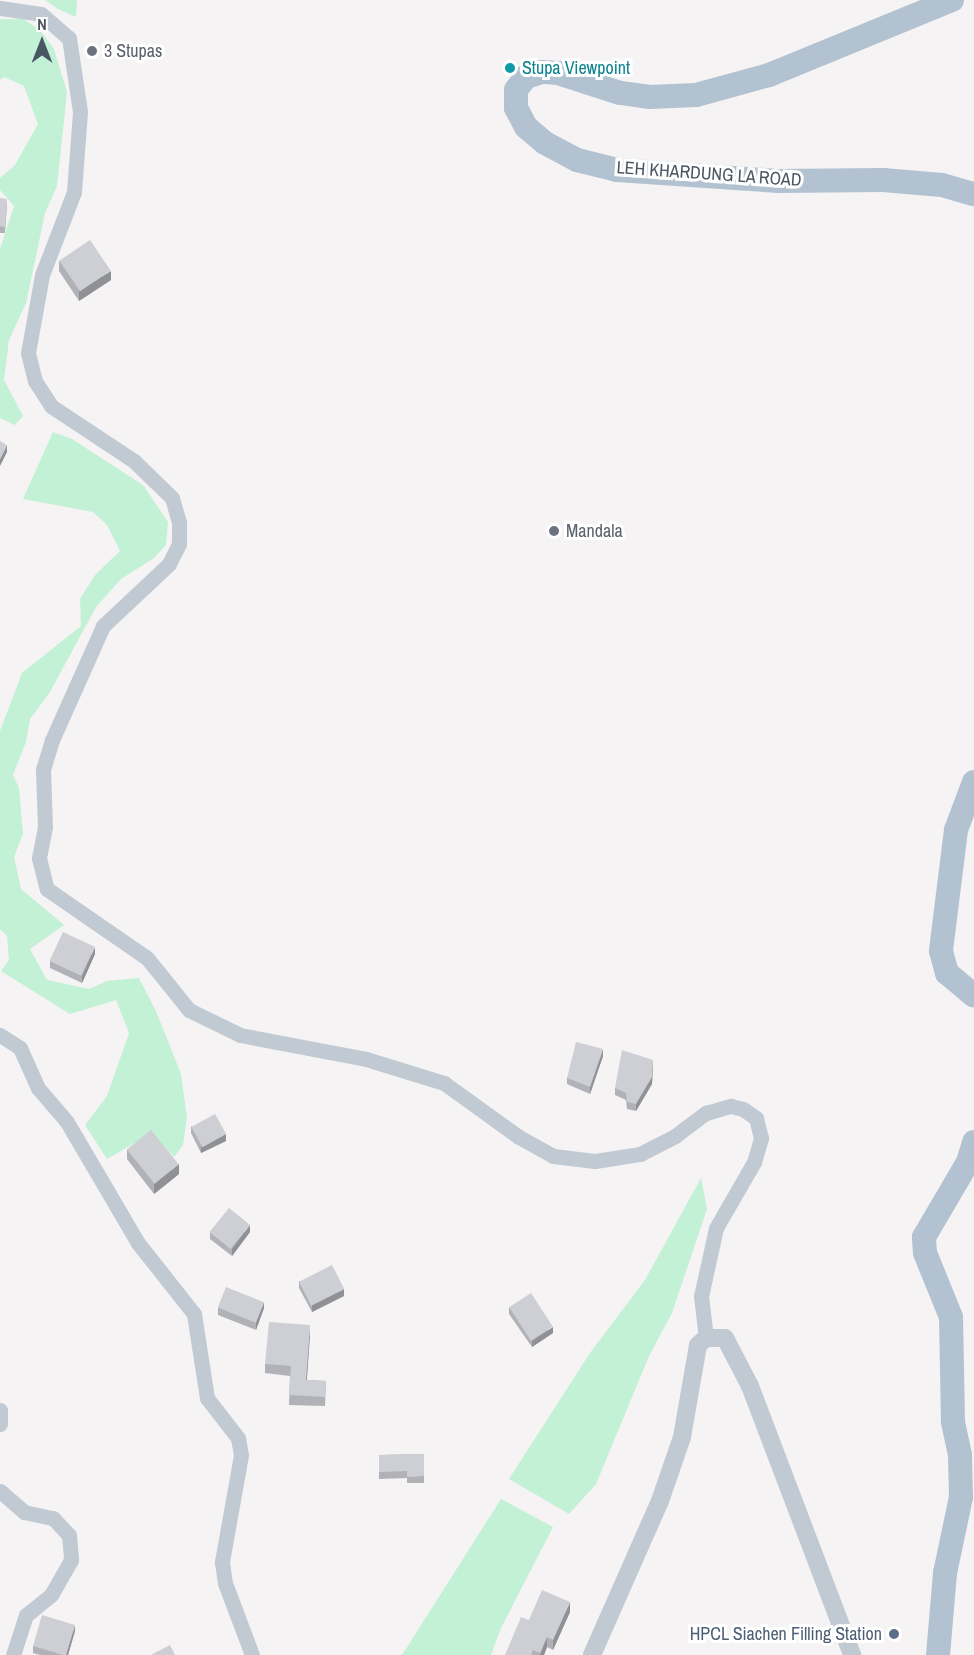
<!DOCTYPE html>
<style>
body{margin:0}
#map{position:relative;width:974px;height:1655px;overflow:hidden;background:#f5f3f3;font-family:"Archivo Narrow",sans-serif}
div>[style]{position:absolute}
.green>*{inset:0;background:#c3f1d5}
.minor>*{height:15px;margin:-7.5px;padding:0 7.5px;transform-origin:7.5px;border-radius:7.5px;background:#c1cad2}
.tertiary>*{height:18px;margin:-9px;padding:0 9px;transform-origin:9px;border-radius:9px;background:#c1cad2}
.primary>*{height:24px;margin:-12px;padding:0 12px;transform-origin:12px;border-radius:12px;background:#b3c2d1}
.wall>*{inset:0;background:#b0b2b7}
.shaded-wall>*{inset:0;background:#909195}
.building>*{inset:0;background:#cdcfd5;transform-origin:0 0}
.dots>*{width:16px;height:16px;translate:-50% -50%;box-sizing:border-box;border:3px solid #fff;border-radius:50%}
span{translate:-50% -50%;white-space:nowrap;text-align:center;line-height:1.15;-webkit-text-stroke:6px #fff;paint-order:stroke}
.worship-label{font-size:18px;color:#5b616d}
.left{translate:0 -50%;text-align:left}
.culture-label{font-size:18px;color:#0d838f}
.street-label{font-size:18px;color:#4a5661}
.service-label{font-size:18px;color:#4e5e75}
.right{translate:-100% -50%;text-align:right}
.north{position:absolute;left:12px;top:12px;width:60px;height:60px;-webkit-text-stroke:4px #fff;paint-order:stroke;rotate:0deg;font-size:16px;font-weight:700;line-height:24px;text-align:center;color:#4a5661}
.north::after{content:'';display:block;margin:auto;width:21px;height:27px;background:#4a5661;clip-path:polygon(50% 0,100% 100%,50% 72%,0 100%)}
</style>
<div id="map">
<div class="green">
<div style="clip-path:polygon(45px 0,77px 0,76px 17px,58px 9px)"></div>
<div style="clip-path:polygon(0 19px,23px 19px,40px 30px,54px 49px,67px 92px,57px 186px,45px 213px,26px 303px,9px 340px,4px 380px,23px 416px,15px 425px,0 418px,0 249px,14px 206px,0 190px,0 178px,15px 165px,38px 124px,24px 86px,4px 77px,0 80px)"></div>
<div style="clip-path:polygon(53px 432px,72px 439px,143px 485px,168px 522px,166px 545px,154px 558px,121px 579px,96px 607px,50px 692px,30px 719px,26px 742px,13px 775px,19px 788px,23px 834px,14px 857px,21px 889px,64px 925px,30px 949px,47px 980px,89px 989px,107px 981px,139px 978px,156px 1011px,181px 1074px,187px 1118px,183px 1145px,174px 1157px,152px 1133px,107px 1159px,85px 1125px,107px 1096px,129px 1033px,116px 1000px,70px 1014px,1px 971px,9px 960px,7px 936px,0 929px,0 731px,22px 673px,81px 626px,80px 599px,95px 575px,120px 551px,107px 525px,93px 512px,23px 499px)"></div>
<div style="clip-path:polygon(701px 1178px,707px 1209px,672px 1313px,649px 1356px,596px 1484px,569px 1514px,509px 1479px,590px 1353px,645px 1280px)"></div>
<div style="clip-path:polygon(501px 1499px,553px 1527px,501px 1628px,491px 1655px,402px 1655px)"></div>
</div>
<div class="minor">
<div style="left:0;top:8px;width:41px;rotate:8.3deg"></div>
<div style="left:41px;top:14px;width:37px;rotate:41deg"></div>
<div style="left:69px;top:38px;width:75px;rotate:81.5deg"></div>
<div style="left:80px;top:112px;width:80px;rotate:94.3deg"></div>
<div style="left:74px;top:192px;width:89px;rotate:111.1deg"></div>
<div style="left:42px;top:275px;width:79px;rotate:100.2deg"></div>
<div style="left:28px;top:353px;width:29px;rotate:76deg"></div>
<div style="left:35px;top:381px;width:30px;rotate:57deg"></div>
<div style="left:51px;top:406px;width:100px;rotate:33.5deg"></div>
<div style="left:134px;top:461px;width:53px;rotate:44.2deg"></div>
<div style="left:172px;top:498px;width:25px;rotate:74deg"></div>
<div style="left:179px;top:522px;width:22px;rotate:90deg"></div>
<div style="left:179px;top:544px;width:22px;rotate:117deg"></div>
<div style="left:169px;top:564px;width:91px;rotate:136.8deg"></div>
<div style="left:103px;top:626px;width:125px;rotate:114.1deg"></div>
<div style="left:52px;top:740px;width:31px;rotate:107deg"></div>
<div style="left:43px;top:770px;width:57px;rotate:88deg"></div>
<div style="left:45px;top:827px;width:32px;rotate:101deg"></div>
<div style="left:39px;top:858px;width:32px;rotate:76deg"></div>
<div style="left:47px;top:889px;width:121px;rotate:34.6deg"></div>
<div style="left:147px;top:958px;width:67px;rotate:51.1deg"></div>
<div style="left:189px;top:1010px;width:57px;rotate:26.1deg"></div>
<div style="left:240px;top:1035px;width:128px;rotate:10.8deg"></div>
<div style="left:366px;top:1059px;width:82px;rotate:17.1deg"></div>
<div style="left:444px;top:1083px;width:92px;rotate:35.8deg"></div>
<div style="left:519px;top:1137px;width:39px;rotate:29deg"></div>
<div style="left:553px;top:1156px;width:42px;rotate:6.8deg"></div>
<div style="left:595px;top:1161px;width:46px;rotate:-8.8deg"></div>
<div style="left:640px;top:1154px;width:39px;rotate:-27deg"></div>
<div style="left:675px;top:1136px;width:39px;rotate:-37deg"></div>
<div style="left:706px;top:1113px;width:26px;rotate:-16deg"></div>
<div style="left:731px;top:1106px;width:12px;rotate:14deg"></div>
<div style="left:743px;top:1109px;width:16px;rotate:35deg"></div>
<div style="left:756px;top:1118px;width:21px;rotate:76deg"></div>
<div style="left:761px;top:1138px;width:25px;rotate:106deg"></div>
<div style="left:754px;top:1162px;width:76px;rotate:119.9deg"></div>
<div style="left:716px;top:1228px;width:70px;rotate:102.4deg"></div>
<div style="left:701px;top:1296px;width:42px;rotate:83.2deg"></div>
<div style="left:0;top:1035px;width:24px;rotate:33deg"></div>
<div style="left:20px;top:1048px;width:44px;rotate:65.8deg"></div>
<div style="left:38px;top:1088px;width:45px;rotate:49.5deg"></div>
<div style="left:67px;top:1122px;width:140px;rotate:59.6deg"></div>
<div style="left:138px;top:1243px;width:90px;rotate:51.7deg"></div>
<div style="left:194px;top:1314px;width:85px;rotate:81.2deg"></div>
<div style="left:207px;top:1398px;width:51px;rotate:52.2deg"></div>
<div style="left:238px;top:1438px;width:17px;rotate:80deg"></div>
<div style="left:241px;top:1455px;width:109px;rotate:100.1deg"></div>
<div style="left:222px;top:1562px;width:21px;rotate:82deg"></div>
<div style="left:225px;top:1583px;width:77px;rotate:69.4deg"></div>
<div style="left:0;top:1410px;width:14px;rotate:90deg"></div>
<div style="left:0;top:1491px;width:32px;rotate:41deg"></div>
<div style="left:24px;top:1512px;width:30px;rotate:12deg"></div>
<div style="left:53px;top:1518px;width:23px;rotate:47deg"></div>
<div style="left:69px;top:1535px;width:25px;rotate:85deg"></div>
<div style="left:71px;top:1560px;width:40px;rotate:119.7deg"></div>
<div style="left:51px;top:1595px;width:32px;rotate:141deg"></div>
<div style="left:26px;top:1615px;width:42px;rotate:108deg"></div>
</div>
<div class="tertiary">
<div style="left:592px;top:1655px;width:168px;rotate:-66.2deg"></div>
<div style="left:660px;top:1501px;width:68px;rotate:-71deg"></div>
<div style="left:682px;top:1437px;width:93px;rotate:-80.1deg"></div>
<div style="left:698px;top:1345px;width:11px;rotate:-41deg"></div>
<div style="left:706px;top:1338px;width:19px"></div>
<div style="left:725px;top:1338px;width:54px;rotate:62.5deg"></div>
<div style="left:750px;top:1386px;width:288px;rotate:69.2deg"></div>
</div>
<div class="primary">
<div style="left:952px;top:0;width:198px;rotate:157.7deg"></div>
<div style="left:769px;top:75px;width:76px;rotate:164.7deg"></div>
<div style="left:696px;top:95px;width:46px;rotate:177.5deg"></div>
<div style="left:650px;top:97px;width:30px;rotate:-172deg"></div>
<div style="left:620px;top:93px;width:65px;rotate:-162.1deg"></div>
<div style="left:558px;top:73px;width:16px;rotate:-176deg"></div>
<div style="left:542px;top:72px;width:17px;rotate:163deg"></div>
<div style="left:526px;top:77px;width:16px;rotate:128deg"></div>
<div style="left:516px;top:90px;width:18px;rotate:90deg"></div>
<div style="left:516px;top:108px;width:21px;rotate:62deg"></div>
<div style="left:526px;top:127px;width:25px;rotate:40deg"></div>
<div style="left:545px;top:143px;width:36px;rotate:28deg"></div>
<div style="left:577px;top:160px;width:41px;rotate:14deg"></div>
<div style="left:617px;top:170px;width:160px;rotate:3.9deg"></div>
<div style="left:777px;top:181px;width:106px;rotate:-0.5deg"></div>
<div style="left:883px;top:180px;width:59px;rotate:4.8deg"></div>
<div style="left:942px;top:185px;width:33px;rotate:16deg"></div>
<div style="left:974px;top:782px;width:51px;rotate:110.6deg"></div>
<div style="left:956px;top:830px;width:122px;rotate:97.1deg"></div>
<div style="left:941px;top:951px;width:23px;rotate:75deg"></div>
<div style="left:947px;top:973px;width:35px;rotate:40deg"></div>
<div style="left:938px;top:1655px;width:82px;rotate:-85.1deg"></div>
<div style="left:945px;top:1573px;width:78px;rotate:-78.1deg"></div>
<div style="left:961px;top:1497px;width:42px;rotate:-91.4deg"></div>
<div style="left:960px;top:1455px;width:35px;rotate:-102deg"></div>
<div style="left:953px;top:1421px;width:104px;rotate:-91.1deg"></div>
<div style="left:951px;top:1317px;width:69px;rotate:-112.1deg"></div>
<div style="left:925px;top:1253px;width:16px;rotate:-94deg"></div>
<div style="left:924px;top:1237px;width:87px;rotate:-59.6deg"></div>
<div style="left:968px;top:1162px;width:21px;rotate:-73deg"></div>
</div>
<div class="wall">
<div style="clip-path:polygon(0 198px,7px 205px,5px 233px,0 233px)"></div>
<div style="clip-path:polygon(59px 261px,111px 280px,79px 301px,59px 271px)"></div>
<div style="clip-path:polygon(95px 954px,82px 983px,50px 968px,50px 961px)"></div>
<div style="clip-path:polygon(603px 1056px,590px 1094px,567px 1084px,567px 1078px)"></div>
<div style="clip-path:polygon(653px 1067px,652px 1084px,636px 1111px,627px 1109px,626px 1100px,615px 1095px,615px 1088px)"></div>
<div style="clip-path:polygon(191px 1126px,226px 1141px,201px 1153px,191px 1133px)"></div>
<div style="clip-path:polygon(127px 1149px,179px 1174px,154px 1194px,127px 1159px)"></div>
<div style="clip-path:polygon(210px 1232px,250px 1232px,232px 1256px,210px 1239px)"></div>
<div style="clip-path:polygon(299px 1281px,344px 1296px,312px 1312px,299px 1288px)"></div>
<div style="clip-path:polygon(509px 1307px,553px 1333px,532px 1347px,509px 1314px)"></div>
<div style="clip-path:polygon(218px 1308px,264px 1308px,256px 1330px,218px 1315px)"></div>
<div style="clip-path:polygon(310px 1334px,307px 1380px,326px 1381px,325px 1406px,289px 1405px,290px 1376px,265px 1373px,265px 1364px)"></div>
<div style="clip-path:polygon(424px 1454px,424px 1483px,407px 1483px,407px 1478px,379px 1479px,379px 1455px)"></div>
<div style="clip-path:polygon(570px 1612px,553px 1650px,547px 1647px,544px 1655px,505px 1655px,529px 1620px)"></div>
<div style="clip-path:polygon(75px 1631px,68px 1655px,40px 1655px,33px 1653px,33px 1646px)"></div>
</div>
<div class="shaded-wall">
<div style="clip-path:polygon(111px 271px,111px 280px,79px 301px,79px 291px)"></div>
<div style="clip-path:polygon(7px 445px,7px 452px,0 466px,0 459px)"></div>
<div style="clip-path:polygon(95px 947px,95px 954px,82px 983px,82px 976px)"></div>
<div style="clip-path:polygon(603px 1049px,603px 1056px,590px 1094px,590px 1087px)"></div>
<div style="clip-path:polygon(653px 1060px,652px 1084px,636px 1111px,636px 1104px)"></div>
<div style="clip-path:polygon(226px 1134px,226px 1141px,201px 1153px,201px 1147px)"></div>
<div style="clip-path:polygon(179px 1164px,179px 1174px,154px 1194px,154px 1184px)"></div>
<div style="clip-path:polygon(250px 1225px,250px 1232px,232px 1256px,232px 1249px)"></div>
<div style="clip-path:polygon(344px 1289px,344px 1296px,312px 1312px,312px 1305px)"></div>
<div style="clip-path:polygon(264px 1302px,264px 1308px,256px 1330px,256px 1323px)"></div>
<div style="clip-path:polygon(310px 1325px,310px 1334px,306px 1389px,306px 1380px)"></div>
<div style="clip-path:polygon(553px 1327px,553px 1333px,532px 1347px,532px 1341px)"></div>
<div style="clip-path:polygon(570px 1602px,570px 1612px,553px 1650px,553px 1640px)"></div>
<div style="clip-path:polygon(75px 1625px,75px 1631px,68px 1655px,66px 1655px)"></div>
<div style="clip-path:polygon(547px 1637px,547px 1647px,544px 1655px,540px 1655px)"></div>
</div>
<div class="building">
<div style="clip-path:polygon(0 198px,7px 199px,5px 227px,0 226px)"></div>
<div style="left:90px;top:240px;width:37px;height:37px;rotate:56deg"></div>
<div style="clip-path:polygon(0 441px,7px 445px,0 459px)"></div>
<div style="left:63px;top:932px;width:35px;height:32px;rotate:25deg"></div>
<div style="clip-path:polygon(576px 1042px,603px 1049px,590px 1087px,567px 1078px)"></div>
<div style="clip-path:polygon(622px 1050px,653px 1060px,652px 1077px,636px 1104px,627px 1102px,626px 1093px,615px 1088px)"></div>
<div style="left:215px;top:1114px;width:23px;height:27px;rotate:61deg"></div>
<div style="left:151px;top:1130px;width:44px;height:31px;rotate:51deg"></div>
<div style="left:229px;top:1208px;width:27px;height:31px;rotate:39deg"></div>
<div style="left:332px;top:1265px;width:27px;height:37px;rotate:63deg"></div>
<div style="left:226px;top:1287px;width:41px;height:22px;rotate:22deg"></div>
<div style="left:531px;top:1293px;width:40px;height:26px;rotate:57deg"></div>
<div style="clip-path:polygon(269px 1322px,310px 1325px,306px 1380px,326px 1381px,325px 1397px,289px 1395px,291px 1366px,265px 1364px)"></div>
<div style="clip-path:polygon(424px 1454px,424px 1476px,407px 1477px,407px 1471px,379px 1472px,379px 1455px)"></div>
<div style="clip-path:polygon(542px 1590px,570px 1602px,553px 1640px,547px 1637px,540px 1653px,533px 1650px,531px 1655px,505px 1655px,521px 1617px,529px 1620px)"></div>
<div style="clip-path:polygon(42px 1615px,75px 1625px,66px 1655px,63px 1655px,33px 1646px)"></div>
<div style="clip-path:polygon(170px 1645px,175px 1655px,151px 1655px)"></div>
</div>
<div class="dots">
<div style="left:92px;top:51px;background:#6b7280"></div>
<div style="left:510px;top:68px;background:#0f9aa8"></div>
<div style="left:554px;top:531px;background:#6b7280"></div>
<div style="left:894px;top:1634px;background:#5c6f8a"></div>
</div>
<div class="worship-label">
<span class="left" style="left:104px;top:51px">3 Stupas</span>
<span class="left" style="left:566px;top:531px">Mandala</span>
</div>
<div class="culture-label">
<span class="left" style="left:522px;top:68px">Stupa Viewpoint</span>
</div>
<div class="street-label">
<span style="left:709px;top:174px;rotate:4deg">LEH KHARDUNG LA ROAD</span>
</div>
<div class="service-label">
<span class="right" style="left:882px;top:1634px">HPCL Siachen Filling Station</span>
</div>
<div class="north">N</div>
</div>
